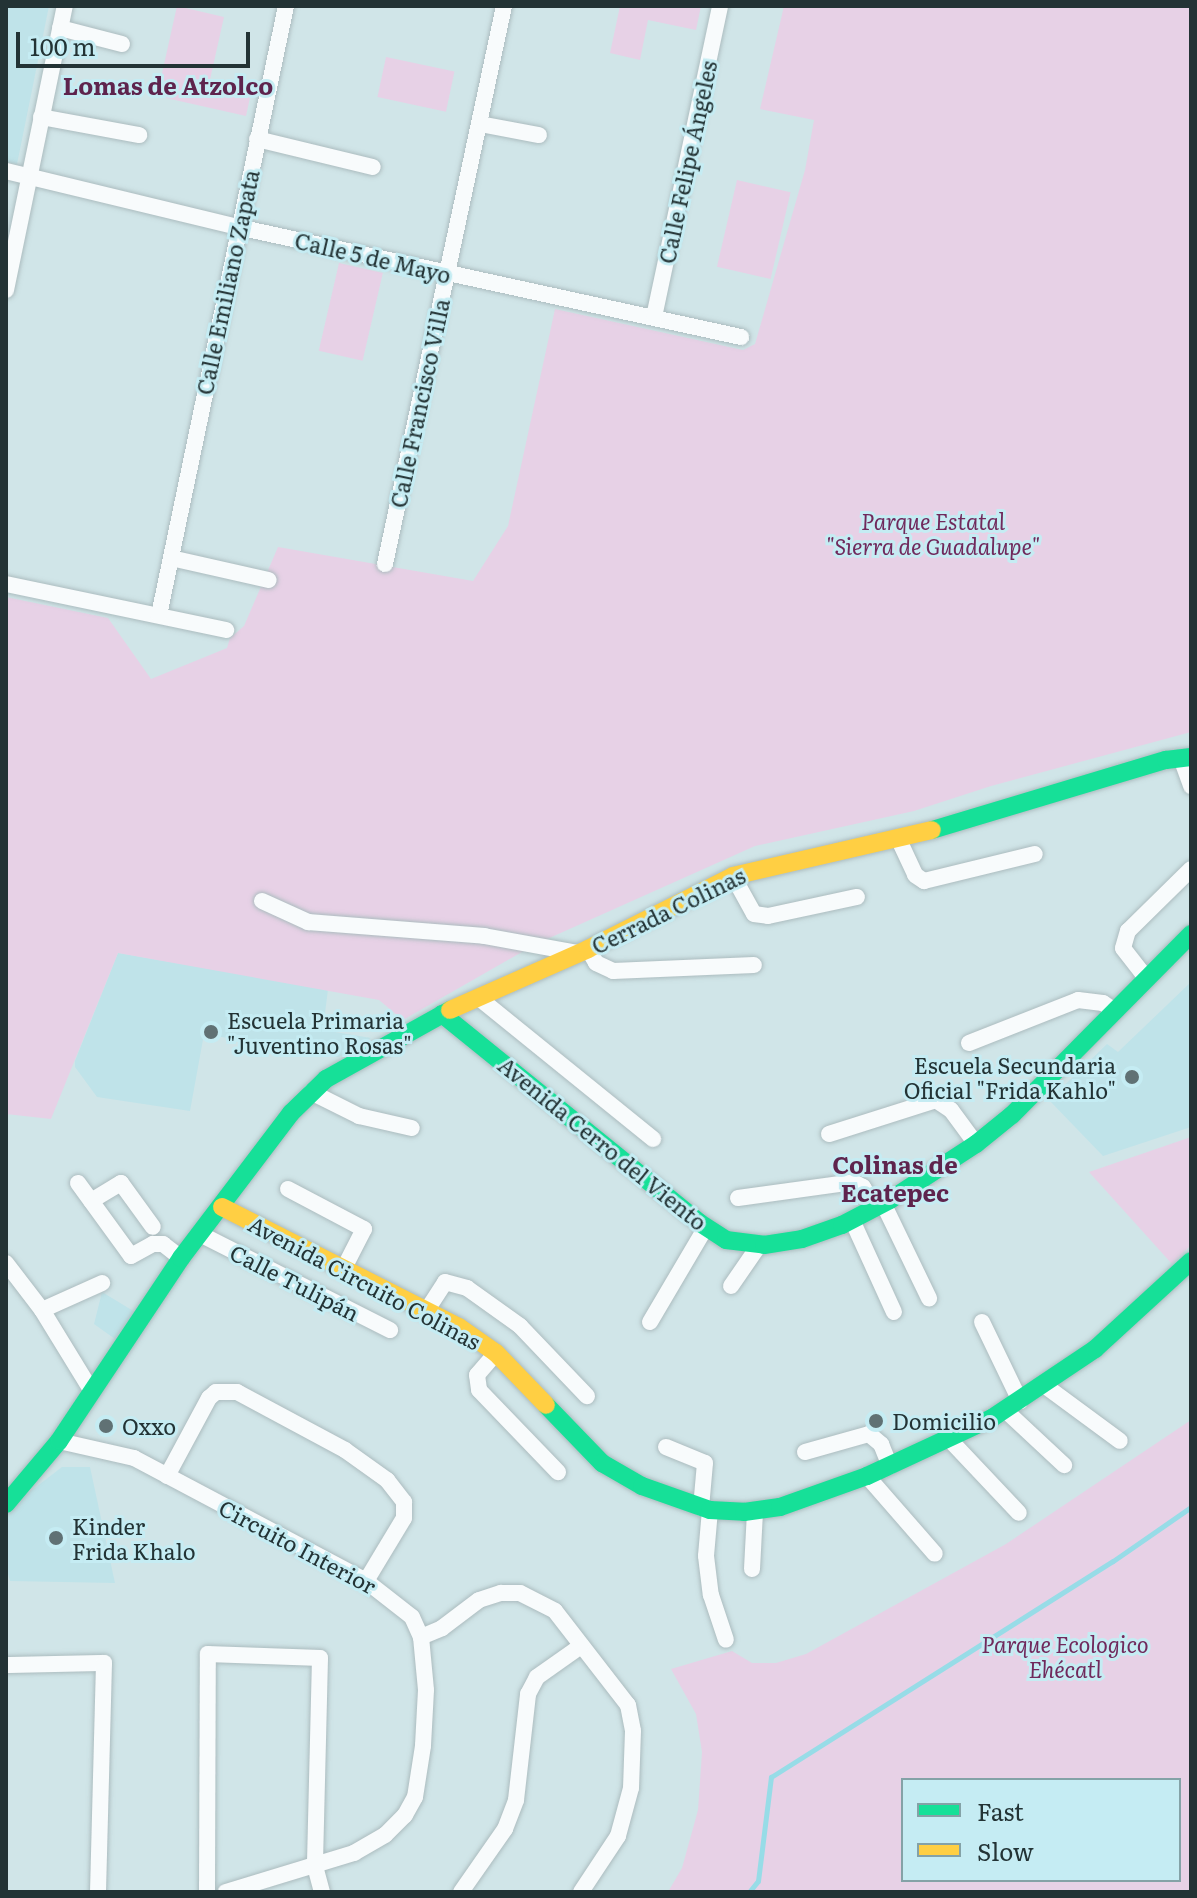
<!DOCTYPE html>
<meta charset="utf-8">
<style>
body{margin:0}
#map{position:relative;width:1197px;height:1898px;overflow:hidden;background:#d0e5e8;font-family:Literata,serif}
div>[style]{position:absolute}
.built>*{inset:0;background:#bfe3e9}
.green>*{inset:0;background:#e7d1e6;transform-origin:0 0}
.stream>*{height:5px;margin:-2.5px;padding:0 2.5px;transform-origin:2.5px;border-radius:2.5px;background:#97dce7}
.roads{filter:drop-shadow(0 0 2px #acbcbf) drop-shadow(0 0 2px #acbcbf)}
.street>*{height:16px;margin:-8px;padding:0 8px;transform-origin:8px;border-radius:8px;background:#f8fbfc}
.fast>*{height:18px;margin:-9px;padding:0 9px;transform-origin:9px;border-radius:9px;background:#16e098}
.slow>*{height:18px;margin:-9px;padding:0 9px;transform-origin:9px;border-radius:9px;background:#ffcf43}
.dots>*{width:22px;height:22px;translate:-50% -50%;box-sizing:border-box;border:4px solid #c5ecf3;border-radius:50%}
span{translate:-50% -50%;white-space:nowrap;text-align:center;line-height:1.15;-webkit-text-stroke:6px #c5ecf3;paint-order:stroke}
.street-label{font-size:22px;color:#233335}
.park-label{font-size:22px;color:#70295c;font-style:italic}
.poi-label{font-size:22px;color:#233335}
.left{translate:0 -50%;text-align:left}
.right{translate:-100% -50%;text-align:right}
.neighbourhood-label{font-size:24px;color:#5e244d;font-weight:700}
.frame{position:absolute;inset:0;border:8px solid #233335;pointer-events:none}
.legend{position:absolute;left:901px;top:1778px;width:280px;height:104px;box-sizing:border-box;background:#c5ecf3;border:2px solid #84a2a7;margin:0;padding:10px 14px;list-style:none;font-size:24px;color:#233335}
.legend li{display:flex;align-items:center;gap:16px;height:40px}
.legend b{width:40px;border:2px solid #84a2a7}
.scale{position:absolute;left:16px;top:32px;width:234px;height:36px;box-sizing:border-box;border:4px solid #233335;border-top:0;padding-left:10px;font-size:24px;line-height:28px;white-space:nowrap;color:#233335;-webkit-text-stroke:6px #c5ecf3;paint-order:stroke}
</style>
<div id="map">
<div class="built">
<div style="clip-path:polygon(6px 6px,49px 6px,17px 164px,6px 162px)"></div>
<div style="clip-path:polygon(118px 953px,328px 989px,323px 1030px,371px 1038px,339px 1057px,204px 1034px,190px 1111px,97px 1097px,75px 1067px,75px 1061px)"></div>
<div style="clip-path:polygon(1191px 982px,1191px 1127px,1103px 1156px,1049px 1100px,1107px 1044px,1118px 1052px)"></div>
<div style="clip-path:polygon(102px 1292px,135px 1312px,115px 1339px,94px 1324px)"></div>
<div style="clip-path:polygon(62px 1467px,90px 1467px,115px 1583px,10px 1581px,6px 1567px,6px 1510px)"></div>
</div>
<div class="green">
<div style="clip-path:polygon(177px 6px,224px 17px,209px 84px,251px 93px,246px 116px,157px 96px)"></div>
<div style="clip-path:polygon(620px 6px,701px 6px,696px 30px,648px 20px,640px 60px,610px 53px)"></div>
<div style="clip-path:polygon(784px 6px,1191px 6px,1191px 732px,991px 786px,914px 811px,755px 846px,536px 944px,403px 1020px,379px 1000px,118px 953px,51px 1119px,6px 1114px,6px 597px,108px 618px,151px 679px,227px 648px,230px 638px,244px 626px,278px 547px,473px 581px,508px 526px,555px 309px,743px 350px,755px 344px,805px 170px,814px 120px,760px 109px)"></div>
<div style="left:386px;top:57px;width:70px;height:41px;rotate:12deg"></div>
<div style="left:737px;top:180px;width:55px;height:89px;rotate:13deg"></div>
<div style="left:339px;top:263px;width:45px;height:90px;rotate:13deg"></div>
<div style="clip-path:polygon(1191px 1137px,1191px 1245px,1172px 1264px,1089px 1172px)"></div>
<div style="clip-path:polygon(evenodd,1191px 1420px,1191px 1892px,668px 1892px,682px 1868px,698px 1810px,702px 1752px,696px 1714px,671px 1669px,732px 1651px,752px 1663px,776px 1663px,806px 1654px,1006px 1544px,1191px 1420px,903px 1780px,1179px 1780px,1179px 1880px,903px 1880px,903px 1780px)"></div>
</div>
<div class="stream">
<div style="left:749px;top:1892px;width:14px;rotate:-51deg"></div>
<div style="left:758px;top:1881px;width:105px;rotate:-82.9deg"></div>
<div style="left:771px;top:1777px;width:404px;rotate:-32.3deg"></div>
<div style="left:1113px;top:1561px;width:95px;rotate:-34.7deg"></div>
</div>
<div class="roads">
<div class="street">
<div style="left:60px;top:28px;width:64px;rotate:14.5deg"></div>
<div style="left:41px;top:117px;width:100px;rotate:10.4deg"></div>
<div style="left:480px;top:124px;width:60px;rotate:10.6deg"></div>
<div style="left:257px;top:139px;width:119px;rotate:13.6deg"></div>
<div style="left:6px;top:171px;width:239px;rotate:13.6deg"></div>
<div style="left:238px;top:227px;width:515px;rotate:12.34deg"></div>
<div style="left:6px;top:290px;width:290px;rotate:-78.3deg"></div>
<div style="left:654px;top:317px;width:318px;rotate:-78deg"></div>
<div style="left:171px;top:558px;width:100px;rotate:12.7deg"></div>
<div style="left:385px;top:564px;width:571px;rotate:-77.96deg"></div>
<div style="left:6px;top:584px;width:225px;rotate:11.8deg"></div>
<div style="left:159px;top:615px;width:622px;rotate:-78.22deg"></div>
<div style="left:1181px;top:758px;width:30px;rotate:70deg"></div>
<div style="left:899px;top:840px;width:38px;rotate:65deg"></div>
<div style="left:915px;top:875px;width:11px;rotate:34deg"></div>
<div style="left:924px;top:881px;width:114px;rotate:-13.7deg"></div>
<div style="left:733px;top:876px;width:43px;rotate:61.1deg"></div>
<div style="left:754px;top:914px;width:14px;rotate:8deg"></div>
<div style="left:768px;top:916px;width:91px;rotate:-12.1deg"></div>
<div style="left:262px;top:901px;width:51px;rotate:24.5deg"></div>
<div style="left:308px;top:922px;width:177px;rotate:4.5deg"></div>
<div style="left:484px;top:936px;width:96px;rotate:10.3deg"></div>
<div style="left:588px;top:949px;width:16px;rotate:60deg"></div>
<div style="left:596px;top:963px;width:19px;rotate:25deg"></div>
<div style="left:613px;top:971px;width:141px;rotate:-2.4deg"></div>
<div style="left:1147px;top:979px;width:39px;rotate:-128deg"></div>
<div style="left:1123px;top:948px;width:18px;rotate:-74deg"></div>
<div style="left:1128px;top:931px;width:88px;rotate:-44.5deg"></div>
<div style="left:479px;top:998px;width:224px;rotate:39deg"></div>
<div style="left:969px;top:1043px;width:117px;rotate:-21.5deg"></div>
<div style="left:1078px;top:1000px;width:25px;rotate:7deg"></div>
<div style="left:1103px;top:1003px;width:14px;rotate:34deg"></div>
<div style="left:311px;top:1092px;width:54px;rotate:26.6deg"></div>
<div style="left:359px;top:1116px;width:54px;rotate:12.8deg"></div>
<div style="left:829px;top:1134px;width:112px;rotate:-17.6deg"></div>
<div style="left:936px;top:1100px;width:18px;rotate:34deg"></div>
<div style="left:951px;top:1110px;width:42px;rotate:53.7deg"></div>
<div style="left:78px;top:1183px;width:90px;rotate:54deg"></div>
<div style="left:131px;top:1256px;width:25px;rotate:-29deg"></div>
<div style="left:153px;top:1244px;width:10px"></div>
<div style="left:163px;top:1244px;width:23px;rotate:38deg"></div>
<div style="left:288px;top:1189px;width:86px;rotate:27.8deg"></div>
<div style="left:364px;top:1229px;width:44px;rotate:117.1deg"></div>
<div style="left:738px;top:1198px;width:116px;rotate:-7.9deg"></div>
<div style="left:853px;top:1182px;width:11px;rotate:27deg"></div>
<div style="left:863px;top:1187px;width:24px;rotate:60deg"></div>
<div style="left:91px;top:1201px;width:35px;rotate:-31deg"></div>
<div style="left:121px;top:1183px;width:54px;rotate:54deg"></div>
<div style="left:883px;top:1203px;width:106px;rotate:64.2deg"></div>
<div style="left:852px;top:1220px;width:101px;rotate:65.5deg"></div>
<div style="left:200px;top:1234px;width:213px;rotate:26.8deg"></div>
<div style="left:6px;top:1263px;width:59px;rotate:52.5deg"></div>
<div style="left:42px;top:1310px;width:94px;rotate:58.5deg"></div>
<div style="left:731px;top:1286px;width:51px;rotate:-55.4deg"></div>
<div style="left:42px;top:1310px;width:66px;rotate:-24.2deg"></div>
<div style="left:427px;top:1310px;width:33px;rotate:-57deg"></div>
<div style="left:445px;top:1282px;width:23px;rotate:15deg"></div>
<div style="left:467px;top:1288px;width:65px;rotate:35.6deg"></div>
<div style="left:520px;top:1326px;width:97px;rotate:46.3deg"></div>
<div style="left:650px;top:1322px;width:110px;rotate:-59.5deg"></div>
<div style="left:982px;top:1322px;width:88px;rotate:64.3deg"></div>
<div style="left:496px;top:1353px;width:29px;rotate:131deg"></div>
<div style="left:477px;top:1375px;width:15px;rotate:82deg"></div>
<div style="left:479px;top:1390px;width:114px;rotate:46.1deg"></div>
<div style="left:1044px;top:1385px;width:94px;rotate:36.4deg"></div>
<div style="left:1005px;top:1410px;width:81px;rotate:43deg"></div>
<div style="left:950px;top:1440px;width:100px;rotate:46.6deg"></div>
<div style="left:59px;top:1441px;width:77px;rotate:12.8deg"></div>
<div style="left:134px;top:1458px;width:263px;rotate:27.9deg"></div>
<div style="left:366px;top:1581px;width:58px;rotate:38deg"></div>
<div style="left:412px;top:1617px;width:22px;rotate:66deg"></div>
<div style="left:421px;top:1637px;width:53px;rotate:84.6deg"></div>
<div style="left:426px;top:1690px;width:56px;rotate:93.1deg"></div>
<div style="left:423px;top:1746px;width:52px;rotate:98.9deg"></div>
<div style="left:415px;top:1797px;width:21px;rotate:119deg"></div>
<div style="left:405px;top:1815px;width:28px;rotate:135deg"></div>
<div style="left:385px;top:1835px;width:36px;rotate:150deg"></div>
<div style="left:354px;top:1853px;width:134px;rotate:163.1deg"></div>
<div style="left:666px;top:1447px;width:42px;rotate:22.3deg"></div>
<div style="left:705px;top:1463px;width:45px;rotate:95.1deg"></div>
<div style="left:805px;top:1452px;width:66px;rotate:-15.7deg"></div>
<div style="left:869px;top:1434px;width:16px;rotate:40deg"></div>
<div style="left:881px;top:1444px;width:24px;rotate:68deg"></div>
<div style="left:167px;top:1476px;width:89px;rotate:-61.7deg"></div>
<div style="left:209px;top:1398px;width:9px;rotate:-41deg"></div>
<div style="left:216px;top:1392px;width:21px"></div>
<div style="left:237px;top:1392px;width:123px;rotate:28.2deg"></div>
<div style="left:345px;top:1450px;width:52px;rotate:35.5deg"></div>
<div style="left:387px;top:1480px;width:28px;rotate:52deg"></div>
<div style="left:404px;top:1502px;width:16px;rotate:90deg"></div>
<div style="left:404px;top:1518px;width:74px;rotate:121.1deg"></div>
<div style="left:867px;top:1476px;width:103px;rotate:48.9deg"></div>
<div style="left:710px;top:1510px;width:46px;rotate:95deg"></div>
<div style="left:706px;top:1556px;width:39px;rotate:83deg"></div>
<div style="left:711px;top:1595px;width:47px;rotate:71.6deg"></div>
<div style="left:752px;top:1569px;width:58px;rotate:-87deg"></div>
<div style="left:421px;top:1637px;width:23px;rotate:-23deg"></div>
<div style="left:442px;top:1628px;width:46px;rotate:-37.1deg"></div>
<div style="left:479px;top:1600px;width:23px;rotate:-18deg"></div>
<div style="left:501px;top:1593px;width:19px"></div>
<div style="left:520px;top:1593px;width:39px;rotate:27deg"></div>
<div style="left:555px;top:1611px;width:119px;rotate:52.2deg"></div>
<div style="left:628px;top:1705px;width:26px;rotate:79deg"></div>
<div style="left:633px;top:1731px;width:57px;rotate:92deg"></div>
<div style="left:631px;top:1788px;width:50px;rotate:105.2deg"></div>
<div style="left:618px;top:1836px;width:67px;rotate:123.5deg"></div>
<div style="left:6px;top:1665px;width:98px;rotate:-1.2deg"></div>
<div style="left:104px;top:1663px;width:229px;rotate:91.5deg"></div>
<div style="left:207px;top:1892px;width:238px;rotate:-89.8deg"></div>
<div style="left:208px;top:1654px;width:112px;rotate:2deg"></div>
<div style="left:320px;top:1658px;width:208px;rotate:91.4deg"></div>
<div style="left:315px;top:1866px;width:27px;rotate:75deg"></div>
<div style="left:461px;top:1892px;width:77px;rotate:-55.1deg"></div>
<div style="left:505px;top:1829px;width:31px;rotate:-69deg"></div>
<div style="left:516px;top:1800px;width:107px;rotate:-83.5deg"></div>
<div style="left:528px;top:1694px;width:19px;rotate:-62deg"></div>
<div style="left:537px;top:1677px;width:54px;rotate:-35.2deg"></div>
</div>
<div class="fast">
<div style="left:932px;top:830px;width:244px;rotate:-16.7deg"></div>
<div style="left:1166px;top:760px;width:25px;rotate:-7deg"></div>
<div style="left:442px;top:1014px;width:332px;rotate:39deg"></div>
<div style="left:700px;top:1223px;width:31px;rotate:33deg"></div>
<div style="left:726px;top:1240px;width:38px;rotate:7deg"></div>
<div style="left:764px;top:1245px;width:38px;rotate:-9deg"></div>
<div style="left:802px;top:1239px;width:42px;rotate:-19.3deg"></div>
<div style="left:842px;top:1225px;width:54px;rotate:-27.5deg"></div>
<div style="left:890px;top:1200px;width:103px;rotate:-33.1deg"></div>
<div style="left:976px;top:1144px;width:46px;rotate:-38.9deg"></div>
<div style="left:1012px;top:1115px;width:255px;rotate:-45.3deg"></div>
<div style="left:546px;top:1405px;width:81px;rotate:46deg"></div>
<div style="left:602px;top:1463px;width:46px;rotate:29.9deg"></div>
<div style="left:642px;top:1486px;width:72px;rotate:19.4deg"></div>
<div style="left:710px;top:1510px;width:34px;rotate:3deg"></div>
<div style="left:744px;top:1512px;width:36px;rotate:-8deg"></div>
<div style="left:780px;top:1507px;width:92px;rotate:-19.6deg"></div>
<div style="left:867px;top:1476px;width:138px;rotate:-24.9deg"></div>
<div style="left:992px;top:1418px;width:124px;rotate:-33.8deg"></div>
<div style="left:1095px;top:1349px;width:130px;rotate:-42.5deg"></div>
<div style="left:6px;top:1504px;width:82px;rotate:-49.9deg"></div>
<div style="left:59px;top:1441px;width:220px;rotate:-56.3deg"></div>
<div style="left:181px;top:1258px;width:182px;rotate:-52.8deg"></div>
<div style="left:291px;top:1113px;width:49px;rotate:-44.2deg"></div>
<div style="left:326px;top:1079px;width:142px;rotate:-29.1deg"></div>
</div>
<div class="slow">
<div style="left:450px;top:1010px;width:151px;rotate:-23.8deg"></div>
<div style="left:588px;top:949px;width:162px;rotate:-26.7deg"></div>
<div style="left:733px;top:876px;width:204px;rotate:-13deg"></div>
<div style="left:222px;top:1207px;width:266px;rotate:26.9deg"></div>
<div style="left:459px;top:1327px;width:45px;rotate:35.1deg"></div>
<div style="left:496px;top:1353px;width:72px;rotate:46.1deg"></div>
</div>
</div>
<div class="dots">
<div style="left:211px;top:1032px;background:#607174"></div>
<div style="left:1132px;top:1077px;background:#607174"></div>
<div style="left:876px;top:1421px;background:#607174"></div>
<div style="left:106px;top:1426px;background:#607174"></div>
<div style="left:56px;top:1538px;background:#607174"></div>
</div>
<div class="street-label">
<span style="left:687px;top:162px;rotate:-78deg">Calle Felipe Ángeles</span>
<span style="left:373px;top:257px;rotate:13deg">Calle 5 de Mayo</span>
<span style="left:227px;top:282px;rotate:-78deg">Calle Emiliano Zapata</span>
<span style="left:419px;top:403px;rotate:-78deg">Calle Francisco Villa</span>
<span style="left:668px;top:910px;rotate:-26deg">Cerrada Colinas</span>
<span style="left:603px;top:1143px;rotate:39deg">Avenida Cerro del Viento</span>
<span style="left:295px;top:1282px;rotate:27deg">Calle Tulipán</span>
<span style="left:365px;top:1282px;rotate:28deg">Avenida Circuito Colinas</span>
<span style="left:298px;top:1546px;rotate:28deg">Circuito Interior</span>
</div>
<div class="park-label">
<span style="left:933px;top:533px">Parque Estatal<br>"Sierra de Guadalupe"</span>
<span style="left:1065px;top:1656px">Parque Ecologico<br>Ehécatl</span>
</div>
<div class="poi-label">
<span class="left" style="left:227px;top:1032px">Escuela Primaria<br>"Juventino Rosas"</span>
<span class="right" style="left:1116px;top:1077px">Escuela Secundaria<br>Oficial "Frida Kahlo"</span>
<span class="left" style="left:892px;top:1421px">Domicilio</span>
<span class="left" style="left:122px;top:1426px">Oxxo</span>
<span class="left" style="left:72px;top:1538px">Kinder<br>Frida Khalo</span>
</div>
<div class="neighbourhood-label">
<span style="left:168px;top:85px">Lomas de Atzolco</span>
<span style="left:895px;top:1178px">Colinas de<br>Ecatepec</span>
</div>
<div class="frame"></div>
<ul class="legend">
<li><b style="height:10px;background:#16e098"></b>Fast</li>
<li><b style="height:10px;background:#ffcf43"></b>Slow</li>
</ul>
<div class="scale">100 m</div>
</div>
